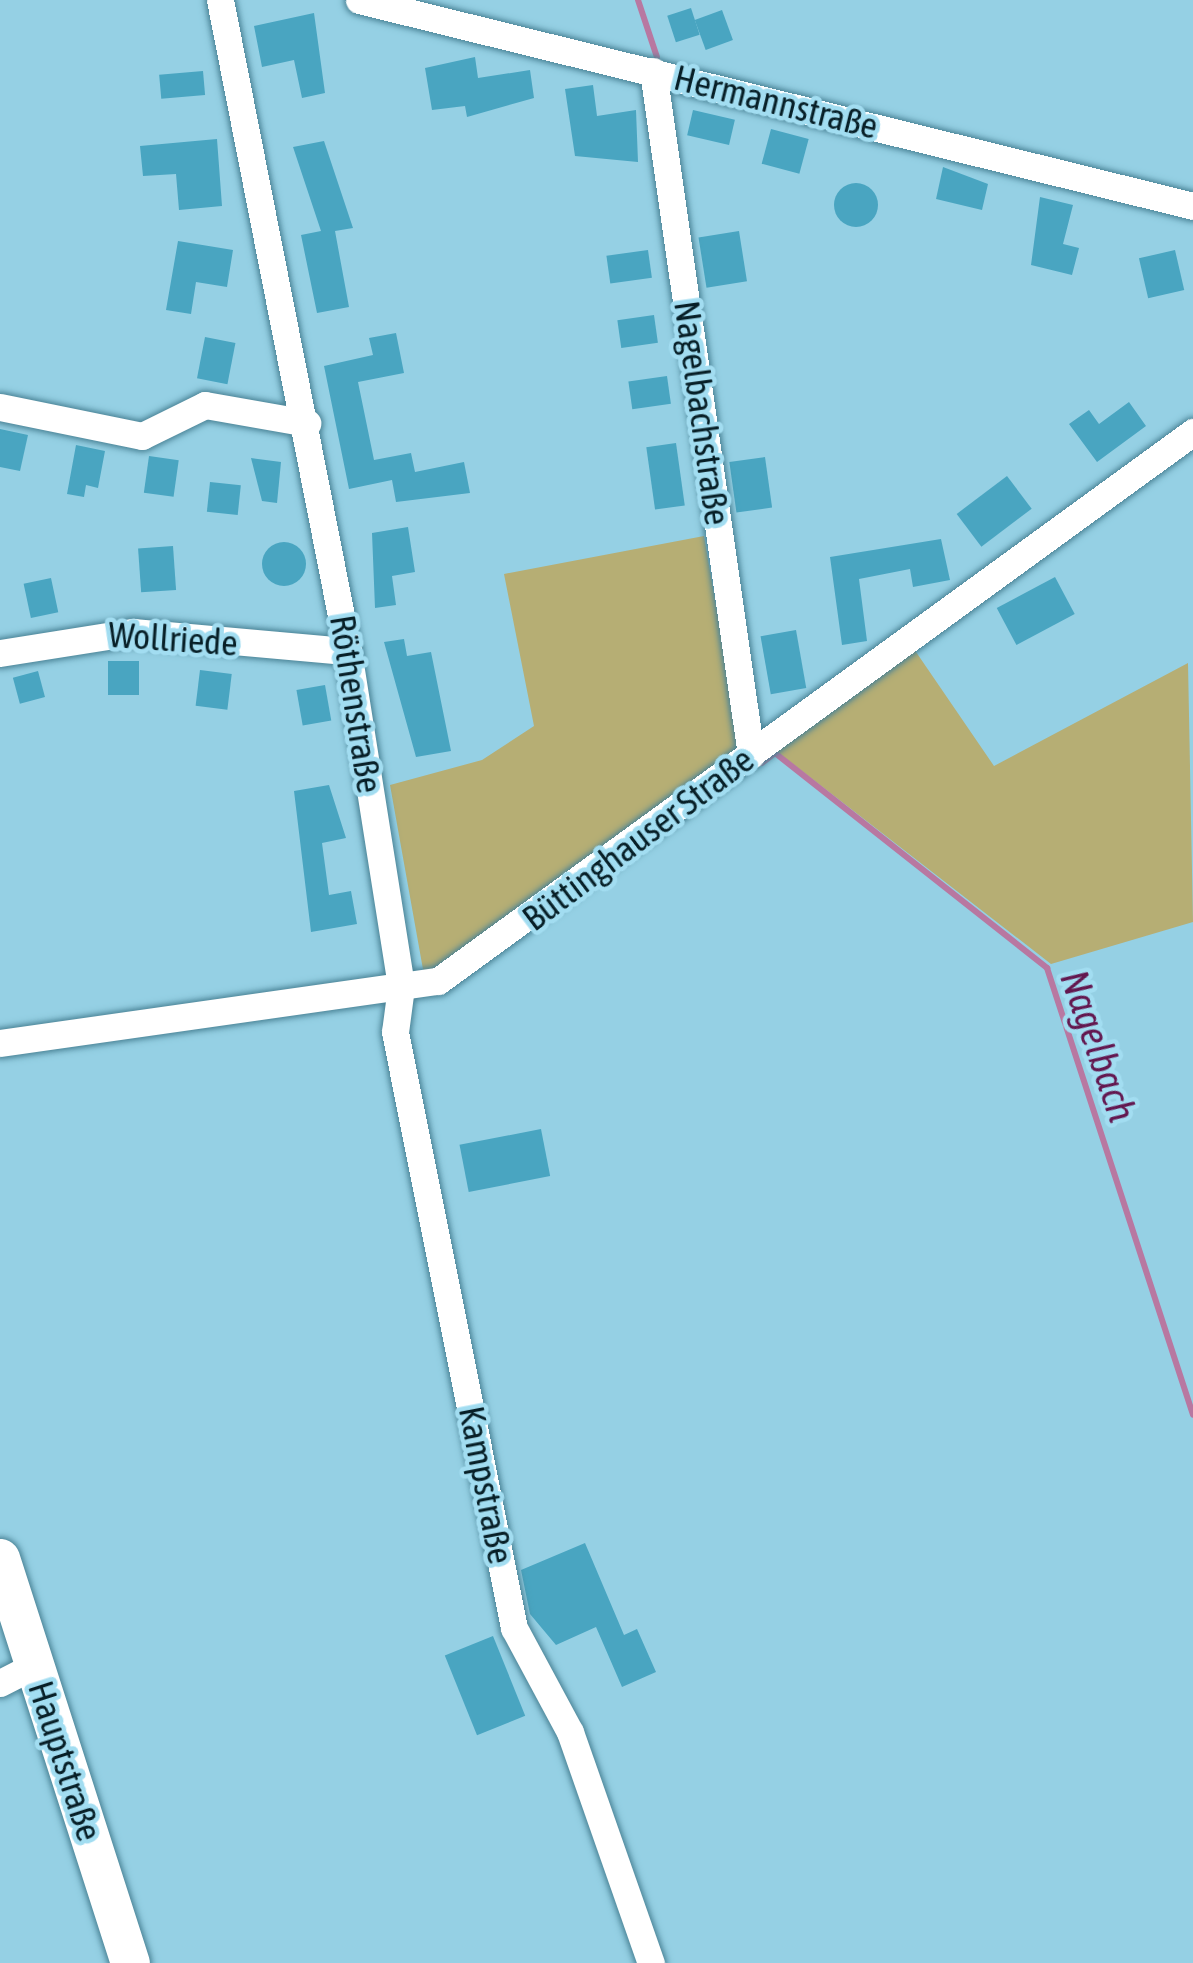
<!DOCTYPE html>
<meta charset="utf-8">
<style>
body{margin:0}
#map{position:relative;width:1193px;height:1963px;overflow:hidden;background:#95d0e4;font-family:"Asap Condensed",sans-serif}
div>[style]{position:absolute}
.green>*{inset:0;background:#b6ae74}
.stream>*{height:6px;margin:-3px;padding:0 3px;transform-origin:3px;border-radius:3px;background:#b878a1}
.building>*{inset:0;background:#49a5c1;transform-origin:0 0}
.round{border-radius:50%}
.roads{filter:drop-shadow(0 0 3px #498295) drop-shadow(0 0 3px #498295)}
.street>*{height:27px;margin:-13.5px;padding:0 13.5px;transform-origin:13.5px;border-radius:13.5px;background:#fff}
.secondary>*{height:39px;margin:-19.5px;padding:0 19.5px;transform-origin:19.5px;border-radius:19.5px;background:#fff}
span{translate:-50% -50%;white-space:nowrap;text-align:center;line-height:1.15;-webkit-text-stroke:9px #a2ddf1;paint-order:stroke}
.street-label{font-size:36px;color:#071f27}
.water-label{font-size:39px;color:#63174f;font-style:italic}
</style>
<div id="map">
<div class="green">
<div style="clip-path:polygon(704px 536px,741px 751px,424px 975px,390px 785px,482px 760px,534px 726px,504px 574px)"></div>
<div style="clip-path:polygon(914px 649px,994px 766px,1188px 663px,1193px 922px,1051px 964px,775px 750px)"></div>
</div>
<div class="stream">
<div style="left:638px;top:0;width:60px;rotate:71.6deg"></div>
<div style="left:762px;top:763px;width:16px;rotate:-38deg"></div>
<div style="left:775px;top:753px;width:347px;rotate:38.3deg"></div>
<div style="left:1047px;top:968px;width:470px;rotate:71.9deg"></div>
</div>
<div class="building">
<div style="left:691px;top:8px;width:28px;height:25px;rotate:72deg"></div>
<div style="left:722px;top:10px;width:32px;height:29px;rotate:70deg"></div>
<div style="clip-path:polygon(314px 13px,325px 93px,302px 98px,294px 60px,262px 67px,254px 26px)"></div>
<div style="clip-path:polygon(475px 57px,478px 78px,530px 70px,534px 98px,467px 117px,465px 106px,432px 110px,425px 68px)"></div>
<div style="left:203px;top:71px;width:24px;height:44px;rotate:85deg"></div>
<div style="clip-path:polygon(593px 85px,597px 116px,636px 110px,638px 162px,575px 156px,565px 89px)"></div>
<div style="left:693px;top:110px;width:43px;height:26px;rotate:13deg"></div>
<div style="left:771px;top:129px;width:39px;height:36px;rotate:15deg"></div>
<div style="clip-path:polygon(217px 139px,222px 206px,179px 210px,176px 174px,143px 176px,140px 146px)"></div>
<div style="clip-path:polygon(324px 141px,353px 228px,335px 231px,349px 307px,317px 313px,301px 235px,321px 231px,293px 147px)"></div>
<div style="clip-path:polygon(943px 167px,988px 184px,982px 210px,936px 199px)"></div>
<div class="round" style="left:834px;top:183px;width:44px;height:44px"></div>
<div style="clip-path:polygon(1040px 197px,1073px 205px,1063px 244px,1079px 248px,1072px 275px,1031px 265px)"></div>
<div style="left:739px;top:231px;width:51px;height:41px;rotate:81deg"></div>
<div style="clip-path:polygon(178px 241px,233px 250px,227px 287px,196px 282px,191px 314px,166px 310px)"></div>
<div style="left:648px;top:250px;width:28px;height:42px;rotate:82deg"></div>
<div style="left:1175px;top:250px;width:41px;height:37px;rotate:77deg"></div>
<div style="left:654px;top:315px;width:28px;height:37px;rotate:82deg"></div>
<div style="clip-path:polygon(396px 333px,404px 373px,358px 382px,374px 460px,411px 453px,415px 472px,464px 462px,470px 493px,396px 502px,392px 480px,349px 489px,324px 366px,373px 355px,369px 338px)"></div>
<div style="left:205px;top:337px;width:31px;height:42px;rotate:11deg"></div>
<div style="left:667px;top:376px;width:28px;height:39px;rotate:82deg"></div>
<div style="clip-path:polygon(1129px 402px,1146px 426px,1097px 462px,1069px 424px,1089px 410px,1099px 424px)"></div>
<div style="clip-path:polygon(0 429px,28px 435px,20px 471px,0 467px)"></div>
<div style="left:676px;top:443px;width:63px;height:30px;rotate:82deg"></div>
<div style="clip-path:polygon(76px 445px,105px 451px,98px 488px,86px 485px,84px 497px,67px 494px)"></div>
<div style="left:149px;top:456px;width:30px;height:37px;rotate:8deg"></div>
<div style="left:765px;top:457px;width:51px;height:36px;rotate:82deg"></div>
<div style="clip-path:polygon(251px 458px,281px 462px,277px 503px,262px 501px)"></div>
<div style="left:1007px;top:476px;width:41px;height:63px;rotate:53deg"></div>
<div style="left:210px;top:482px;width:31px;height:30px;rotate:6deg"></div>
<div style="clip-path:polygon(408px 527px,415px 572px,392px 576px,396px 605px,375px 608px,372px 533px)"></div>
<div style="clip-path:polygon(941px 539px,950px 580px,913px 587px,910px 569px,859px 579px,867px 641px,842px 645px,830px 557px)"></div>
<div class="round" style="left:262px;top:542px;width:44px;height:44px"></div>
<div style="left:173px;top:546px;width:44px;height:35px;rotate:86deg"></div>
<div style="left:1055px;top:577px;width:42px;height:66px;rotate:62deg"></div>
<div style="left:51px;top:578px;width:35px;height:28px;rotate:78deg"></div>
<div style="left:796px;top:630px;width:59px;height:36px;rotate:80deg"></div>
<div style="clip-path:polygon(404px 639px,407px 656px,431px 652px,451px 751px,416px 757px,384px 642px)"></div>
<div style="left:108px;top:661px;width:31px;height:34px"></div>
<div style="left:200px;top:670px;width:32px;height:36px;rotate:7deg"></div>
<div style="left:38px;top:671px;width:27px;height:26px;rotate:75deg"></div>
<div style="left:325px;top:685px;width:36px;height:29px;rotate:80deg"></div>
<div style="clip-path:polygon(329px 785px,346px 838px,322px 843px,329px 895px,351px 891px,357px 924px,311px 932px,294px 791px)"></div>
<div style="left:541px;top:1129px;width:48px;height:83px;rotate:79deg"></div>
<div style="clip-path:polygon(585px 1543px,624px 1635px,637px 1629px,656px 1672px,622px 1687px,596px 1627px,556px 1645px,530px 1614px,521px 1570px)"></div>
<div style="left:493px;top:1636px;width:86px;height:52px;rotate:68deg"></div>
</div>
<div class="roads">
<div class="street">
<div style="left:220px;top:0;width:663px;rotate:78.88deg"></div>
<div style="left:348px;top:651px;width:340px;rotate:81deg"></div>
<div style="left:401px;top:987px;width:45px;rotate:97.6deg"></div>
<div style="left:395px;top:1032px;width:608px;rotate:78.71deg"></div>
<div style="left:514px;top:1628px;width:118px;rotate:61.7deg"></div>
<div style="left:570px;top:1732px;width:245px;rotate:70.7deg"></div>
<div style="left:359px;top:0;width:859px;rotate:13.87deg"></div>
<div style="left:653px;top:71px;width:691px;rotate:81.85deg"></div>
<div style="left:0;top:407px;width:145px;rotate:11.5deg"></div>
<div style="left:142px;top:436px;width:70px;rotate:-26.2deg"></div>
<div style="left:205px;top:405px;width:104px;rotate:10deg"></div>
<div style="left:0;top:653px;width:135px;rotate:-9deg"></div>
<div style="left:133px;top:632px;width:216px;rotate:5.1deg"></div>
<div style="left:0;top:1043px;width:442px;rotate:-8.1deg"></div>
<div style="left:438px;top:981px;width:934px;rotate:-36.02deg"></div>
<div style="left:0;top:1683px;width:39px;rotate:-27deg"></div>
</div>
<div class="secondary">
<div style="left:0;top:1558px;width:425px;rotate:72.2deg"></div>
</div>
</div>
<div class="street-label">
<span style="left:776px;top:102px;rotate:14deg">Hermannstraße</span>
<span style="left:702px;top:413px;rotate:82deg">Nagelbachstraße</span>
<span style="left:173px;top:639px;rotate:4deg">Wollriede</span>
<span style="left:356px;top:704px;rotate:81deg">Röthenstraße</span>
<span style="left:638px;top:839px;rotate:-37deg">Büttinghauser Straße</span>
<span style="left:486px;top:1485px;rotate:79deg">Kampstraße</span>
<span style="left:65px;top:1761px;rotate:72deg">Hauptstraße</span>
</div>
<div class="water-label">
<span style="left:1098px;top:1046px;rotate:71deg">Nagelbach</span>
</div>
</div>
